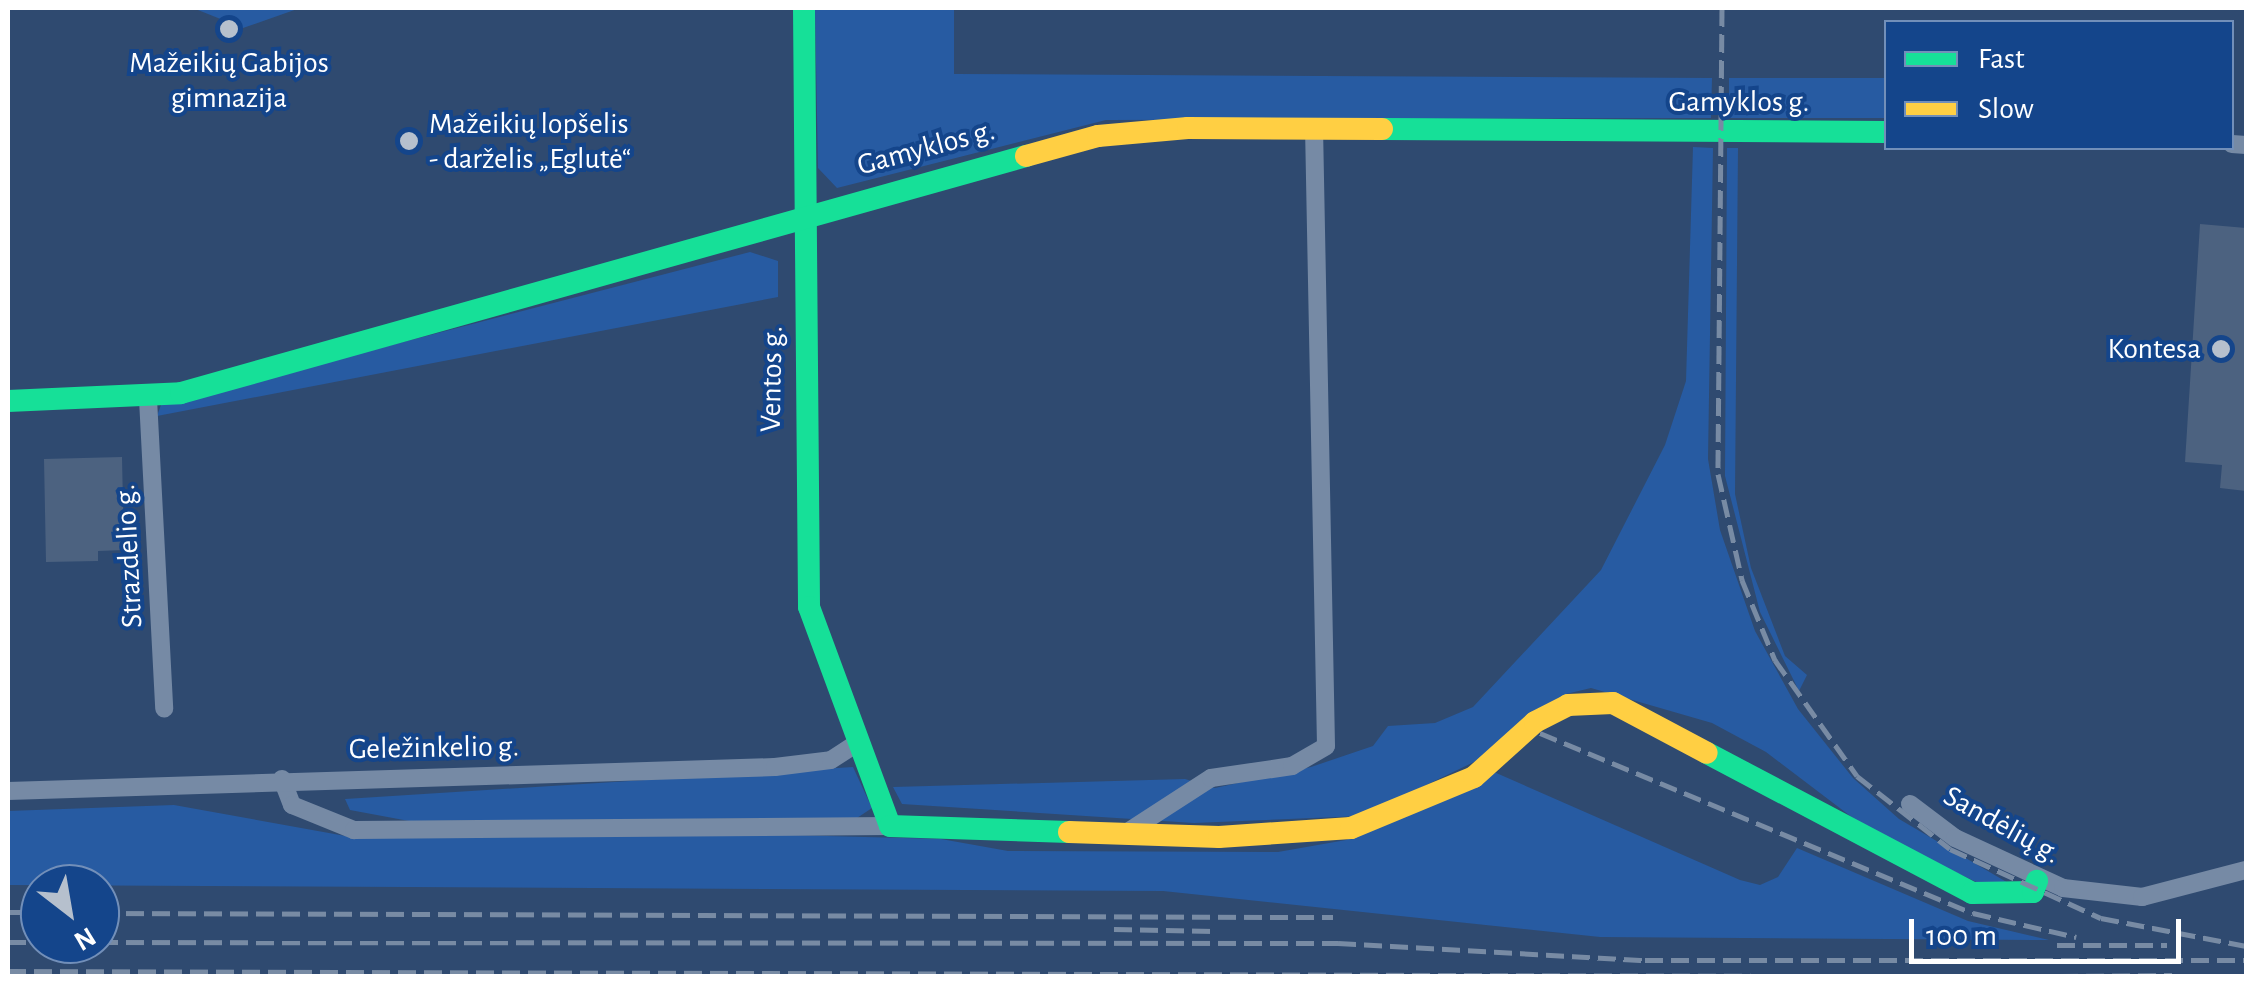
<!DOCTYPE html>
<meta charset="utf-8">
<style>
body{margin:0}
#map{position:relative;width:2254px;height:984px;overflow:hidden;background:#2f4a70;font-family:"Alegreya Sans",sans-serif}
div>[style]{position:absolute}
.green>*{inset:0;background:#275ba2;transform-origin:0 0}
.building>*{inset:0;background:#4c6280}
.street>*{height:18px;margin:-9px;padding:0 9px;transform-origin:9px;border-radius:9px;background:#768aa5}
.fast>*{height:22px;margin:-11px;padding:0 11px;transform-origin:11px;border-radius:11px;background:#16e098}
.slow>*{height:22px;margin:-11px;padding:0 11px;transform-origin:11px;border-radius:11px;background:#ffcf43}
.rail>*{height:5px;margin-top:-2.5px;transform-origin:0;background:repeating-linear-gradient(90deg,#788ba4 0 18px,transparent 0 26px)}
.dots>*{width:28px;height:28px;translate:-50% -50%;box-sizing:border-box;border:5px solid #14458b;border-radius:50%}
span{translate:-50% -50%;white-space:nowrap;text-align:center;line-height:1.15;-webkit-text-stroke:8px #14458b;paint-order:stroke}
.poi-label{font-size:30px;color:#fff}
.left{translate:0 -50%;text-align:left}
.right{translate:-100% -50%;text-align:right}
.street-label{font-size:30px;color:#fff}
.frame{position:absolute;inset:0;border:10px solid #fff;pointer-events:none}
.legend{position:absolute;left:1884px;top:20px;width:350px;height:130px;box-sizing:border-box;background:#14458b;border:2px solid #728fb9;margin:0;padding:12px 18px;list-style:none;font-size:30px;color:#fff}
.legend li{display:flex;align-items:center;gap:20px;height:50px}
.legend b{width:50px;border:2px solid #728fb9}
.north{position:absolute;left:20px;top:864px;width:100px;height:100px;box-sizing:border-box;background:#14458b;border:2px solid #728fb9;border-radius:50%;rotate:149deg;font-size:28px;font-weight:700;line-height:40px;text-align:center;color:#fff}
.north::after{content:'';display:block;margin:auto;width:35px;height:45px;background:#b6c0cd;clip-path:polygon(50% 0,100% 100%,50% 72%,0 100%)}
.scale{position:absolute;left:1909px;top:919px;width:272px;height:45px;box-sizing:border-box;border:5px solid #fff;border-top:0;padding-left:12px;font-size:30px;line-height:35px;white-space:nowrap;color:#fff;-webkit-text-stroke:8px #14458b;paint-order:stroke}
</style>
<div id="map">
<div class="green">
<div style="clip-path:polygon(193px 8px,300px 8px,243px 28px)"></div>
<div style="clip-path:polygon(815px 8px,954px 8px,954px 74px,1712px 78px,1711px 118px,1106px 120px,837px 188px,818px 168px)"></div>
<div style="left:1729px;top:78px;width:157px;height:40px"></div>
<div style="clip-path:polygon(1693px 147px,1713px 148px,1708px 459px,1720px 530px,1755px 631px,1798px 709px,1853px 778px,1899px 819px,2010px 884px,1987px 887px,1874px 834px,1766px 752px,1712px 723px,1591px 688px,1566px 694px,1478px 760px,1362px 816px,1194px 823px,902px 804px,893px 787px,1185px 779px,1215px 788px,1311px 767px,1373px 746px,1388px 726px,1435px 723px,1473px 707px,1601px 570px,1665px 445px,1686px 381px)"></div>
<div style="clip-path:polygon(1727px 148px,1738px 148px,1735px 494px,1751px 568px,1785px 656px,1807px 675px,1799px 691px,1760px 612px,1725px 476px)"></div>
<div style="clip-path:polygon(750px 252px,778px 261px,778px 297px,157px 416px,161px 405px)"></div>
<div style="clip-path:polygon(853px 767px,872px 808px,857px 818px,409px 821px,350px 810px,345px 799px)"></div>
<div style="clip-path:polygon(1494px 772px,1740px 880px,1760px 885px,1778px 877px,1797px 848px,1968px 921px,2049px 940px,1600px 937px,1163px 891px,8px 885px,8px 811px,174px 805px,351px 837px,789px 835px,941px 839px,1008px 851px,1278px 852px,1346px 840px)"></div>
</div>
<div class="building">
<div style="clip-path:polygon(2200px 224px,2246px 228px,2246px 491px,2220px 488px,2222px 465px,2185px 462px)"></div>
<div style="clip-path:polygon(122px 457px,124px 550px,98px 551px,98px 561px,46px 562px,44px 459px)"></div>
</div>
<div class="street">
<div style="left:2232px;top:144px;width:14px;rotate:4deg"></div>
<div style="left:148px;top:399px;width:310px;rotate:87deg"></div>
<div style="left:282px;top:779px;width:28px;rotate:69deg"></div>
<div style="left:292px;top:805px;width:67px;rotate:22deg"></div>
<div style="left:354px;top:830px;width:536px;rotate:-0.43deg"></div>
<div style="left:8px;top:791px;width:767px;rotate:-1.79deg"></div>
<div style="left:775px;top:767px;width:56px;rotate:-7.1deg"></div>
<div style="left:831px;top:760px;width:31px;rotate:-33deg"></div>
<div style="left:1910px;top:804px;width:56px;rotate:37.1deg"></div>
<div style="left:1955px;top:838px;width:119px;rotate:24.8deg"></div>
<div style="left:2063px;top:888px;width:80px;rotate:6.5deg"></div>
<div style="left:2142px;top:897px;width:107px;rotate:-14.6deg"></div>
<div style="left:1126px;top:833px;width:101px;rotate:-32.9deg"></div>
<div style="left:1211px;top:778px;width:82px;rotate:-8.4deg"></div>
<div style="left:1292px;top:766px;width:39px;rotate:-30deg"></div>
<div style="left:1326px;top:746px;width:617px;rotate:-91.11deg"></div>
</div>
<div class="fast">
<div style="left:804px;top:8px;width:599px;rotate:89.52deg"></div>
<div style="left:809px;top:607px;width:233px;rotate:69.7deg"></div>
<div style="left:890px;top:826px;width:179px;rotate:1.9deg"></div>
<div style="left:1382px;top:129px;width:504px;rotate:0.34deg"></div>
<div style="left:8px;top:401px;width:173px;rotate:-2.6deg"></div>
<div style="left:181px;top:393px;width:878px;rotate:-15.67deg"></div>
<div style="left:1707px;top:753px;width:300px;rotate:27.8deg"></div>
<div style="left:1972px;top:893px;width:61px;rotate:-0.9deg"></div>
<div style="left:2033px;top:892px;width:12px;rotate:-70deg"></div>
</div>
<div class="slow">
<div style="left:1026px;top:156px;width:75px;rotate:-15.5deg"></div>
<div style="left:1098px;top:136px;width:90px;rotate:-5.1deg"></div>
<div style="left:1188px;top:128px;width:194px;rotate:0.3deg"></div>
<div style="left:1069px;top:832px;width:150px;rotate:1.9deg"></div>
<div style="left:1219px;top:837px;width:132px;rotate:-3.9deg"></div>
<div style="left:1351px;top:828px;width:133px;rotate:-22.5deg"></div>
<div style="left:1474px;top:777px;width:82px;rotate:-42deg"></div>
<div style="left:1535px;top:722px;width:37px;rotate:-27deg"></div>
<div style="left:1568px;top:705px;width:45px;rotate:-2.5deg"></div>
<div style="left:1613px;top:703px;width:106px;rotate:28deg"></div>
</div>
<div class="rail">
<div style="left:1722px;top:8px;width:466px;rotate:90.5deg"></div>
<div style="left:1718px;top:474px;width:109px;rotate:77.2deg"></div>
<div style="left:1742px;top:580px;width:87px;rotate:67.6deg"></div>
<div style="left:1775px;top:660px;width:142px;rotate:54.7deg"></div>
<div style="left:1857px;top:776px;width:118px;rotate:38.1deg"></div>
<div style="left:1950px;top:849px;width:166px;rotate:24.6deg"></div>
<div style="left:2101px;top:918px;width:148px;rotate:10.9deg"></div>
<div style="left:1540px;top:733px;width:469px;rotate:22.6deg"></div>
<div style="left:1973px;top:913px;width:106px;rotate:13.1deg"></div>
<div style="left:8px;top:912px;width:32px"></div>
<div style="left:100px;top:913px;width:1233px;rotate:0.19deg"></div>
<div style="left:1114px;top:929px;width:100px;rotate:1.1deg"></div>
<div style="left:8px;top:942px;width:32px"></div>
<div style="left:100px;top:942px;width:1238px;rotate:0.05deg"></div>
<div style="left:1338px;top:943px;width:307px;rotate:3.2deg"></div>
<div style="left:1645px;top:960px;width:601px"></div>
<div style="left:2057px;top:945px;width:110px"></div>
<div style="left:8px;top:971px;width:1743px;rotate:0.16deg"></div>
<div style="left:2060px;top:976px;width:112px;rotate:-0.5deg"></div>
</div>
<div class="dots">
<div style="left:229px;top:29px;background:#b6c0cd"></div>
<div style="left:409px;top:141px;background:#b6c0cd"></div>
<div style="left:2221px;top:349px;background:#b6c0cd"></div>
</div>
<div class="poi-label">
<span style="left:229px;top:80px">Mažeikių Gabijos<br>gimnazija</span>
<span class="left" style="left:429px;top:141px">Mažeikių lopšelis<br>- darželis „Eglutė“</span>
<span class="right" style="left:2201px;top:349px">Kontesa</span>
</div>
<div class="street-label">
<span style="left:1739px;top:102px">Gamyklos g.</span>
<span style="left:926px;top:148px;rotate:-15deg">Gamyklos g.</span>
<span style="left:772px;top:379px;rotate:-89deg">Ventos g.</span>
<span style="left:129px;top:556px;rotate:-93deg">Strazdelio g.</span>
<span style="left:434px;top:748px;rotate:-1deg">Geležinkelio g.</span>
<span style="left:2002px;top:825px;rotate:29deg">Sandėlių g.</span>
</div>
<div class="frame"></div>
<ul class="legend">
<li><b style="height:12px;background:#16e098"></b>Fast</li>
<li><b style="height:12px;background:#ffcf43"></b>Slow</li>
</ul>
<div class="north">N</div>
<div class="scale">100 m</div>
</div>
